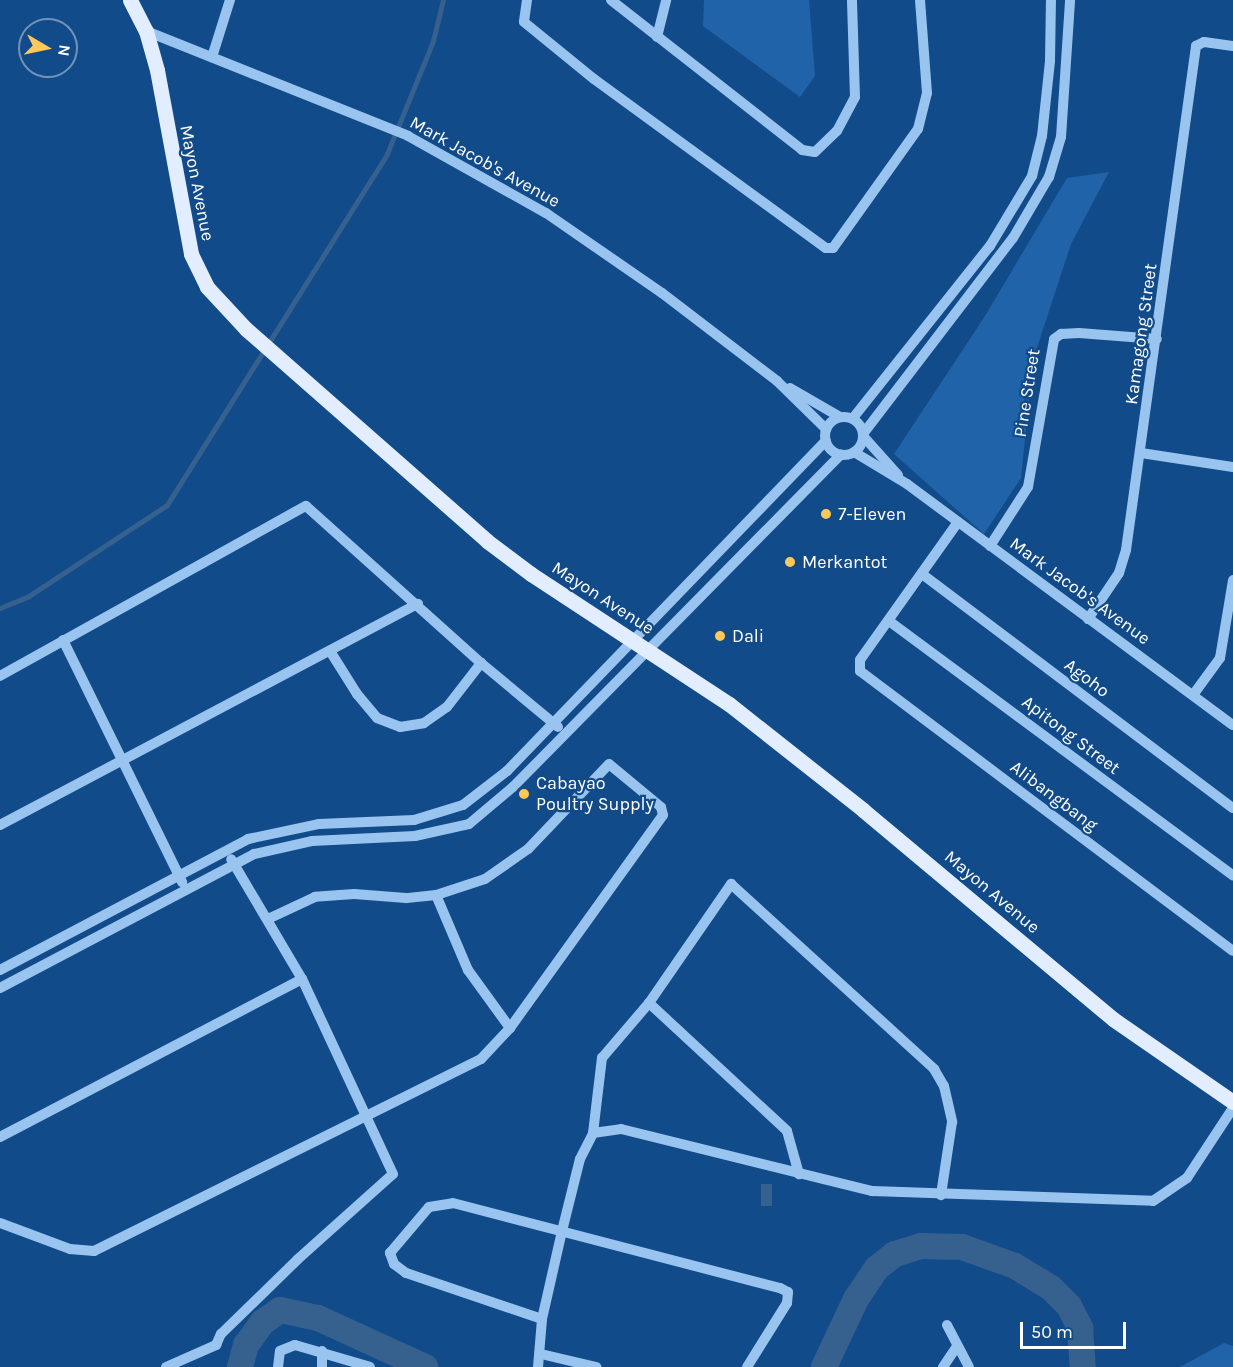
<!DOCTYPE html>
<style>
body{margin:0}
#map{position:relative;width:1233px;height:1367px;overflow:hidden;background:#124b89;font-family:Karla,sans-serif}
div>[style]{position:absolute}
.green>*{inset:0;background:#2163a8}
.water>*{inset:0;background:#36618f;transform-origin:0 0}
.stream>*{height:4.5px;margin:-2.25px;padding:0 2.25px;transform-origin:2.25px;border-radius:2.25px;background:#36618f}
.river>*{height:26px;margin:-13px;padding:0 13px;transform-origin:13px;border-radius:13px;background:#36618f}
.minor>*{height:10px;margin:-5px;padding:0 5px;transform-origin:5px;border-radius:5px;background:#99c4f0}
.minor>.ring{margin:-5px;padding:0;box-sizing:content-box;background:none;border:10px solid #99c4f0;border-radius:50%}
.major>*{height:15px;margin:-7.5px;padding:0 7.5px;transform-origin:7.5px;border-radius:7.5px;background:#e2eeff}
.dots>*{width:16px;height:16px;translate:-50% -50%;box-sizing:border-box;border:3px solid #124b89;border-radius:50%}
span{translate:-50% -50%;white-space:nowrap;text-align:center;line-height:1.15;-webkit-text-stroke:4.5px #124b89;paint-order:stroke}
.street-label{font-size:18px;color:#fff}
.poi-label{font-size:18px;color:#fff}
.left{translate:0 -50%;text-align:left}
.north{position:absolute;left:18px;top:18px;width:60px;height:60px;box-sizing:border-box;background:#124b89;border:2px solid #7193b8;border-radius:50%;rotate:99deg;font-size:16px;font-weight:700;line-height:24px;text-align:center;color:#fff}
.north::after{content:'';display:block;margin:auto;width:21px;height:27px;background:#ffc858;clip-path:polygon(50% 0,100% 100%,50% 72%,0 100%)}
.scale{position:absolute;left:1020px;top:1322px;width:106px;height:27px;box-sizing:border-box;border:3px solid #fff;border-top:0;padding-left:8px;font-size:18px;line-height:21px;white-space:nowrap;color:#fff;-webkit-text-stroke:4px #124b89;paint-order:stroke}
</style>
<div id="map">
<div class="green">
<div style="clip-path:polygon(704px 0,809px 0,815px 76px,800px 97px,703px 26px)"></div>
<div style="clip-path:polygon(1109px 172px,1071px 244px,1033px 360px,1021px 478px,984px 534px,894px 454px,985px 316px,1067px 178px)"></div>
<div style="clip-path:polygon(1224px 1343px,1233px 1346px,1233px 1367px,1180px 1367px)"></div>
</div>
<div class="water">
<div style="left:761px;top:1184px;width:11px;height:22px"></div>
</div>
<div class="stream">
<div style="left:0;top:608px;width:31px;rotate:-22deg"></div>
<div style="left:29px;top:596px;width:165px;rotate:-33.4deg"></div>
<div style="left:167px;top:505px;width:414px;rotate:-57.9deg"></div>
<div style="left:387px;top:154px;width:122px;rotate:-67.8deg"></div>
<div style="left:433px;top:41px;width:42px;rotate:-76.3deg"></div>
</div>
<div class="river">
<div style="left:240px;top:1367px;width:23px;rotate:-75deg"></div>
<div style="left:246px;top:1345px;width:29px;rotate:-54deg"></div>
<div style="left:263px;top:1322px;width:21px;rotate:-35deg"></div>
<div style="left:280px;top:1310px;width:39px;rotate:12deg"></div>
<div style="left:318px;top:1318px;width:118px;rotate:24.6deg"></div>
<div style="left:824px;top:1367px;width:75px;rotate:-64.8deg"></div>
<div style="left:856px;top:1299px;width:37px;rotate:-56deg"></div>
<div style="left:877px;top:1268px;width:23px;rotate:-38deg"></div>
<div style="left:895px;top:1254px;width:27px;rotate:-17deg"></div>
<div style="left:921px;top:1246px;width:41px;rotate:1.4deg"></div>
<div style="left:962px;top:1247px;width:56px;rotate:19.7deg"></div>
<div style="left:1015px;top:1266px;width:42px;rotate:31.4deg"></div>
<div style="left:1051px;top:1288px;width:25px;rotate:45deg"></div>
<div style="left:1069px;top:1306px;width:25px;rotate:63deg"></div>
<div style="left:1080px;top:1328px;width:39px;rotate:86deg"></div>
</div>
<div class="minor">
<div style="left:527px;top:0;width:22px;rotate:98deg"></div>
<div style="left:524px;top:22px;width:90px;rotate:39.2deg"></div>
<div style="left:594px;top:79px;width:287px;rotate:36.1deg"></div>
<div style="left:826px;top:248px;width:7px"></div>
<div style="left:833px;top:248px;width:146px;rotate:-54.5deg"></div>
<div style="left:918px;top:129px;width:37px;rotate:-76deg"></div>
<div style="left:927px;top:93px;width:93px;rotate:-94.3deg"></div>
<div style="left:611px;top:0;width:243px;rotate:38.1deg"></div>
<div style="left:802px;top:150px;width:13px;rotate:9deg"></div>
<div style="left:815px;top:152px;width:30px;rotate:-44deg"></div>
<div style="left:837px;top:131px;width:38px;rotate:-62deg"></div>
<div style="left:855px;top:97px;width:97px;rotate:-91.8deg"></div>
<div style="left:146px;top:31px;width:282px;rotate:21.8deg"></div>
<div style="left:408px;top:136px;width:158px;rotate:29.2deg"></div>
<div style="left:546px;top:213px;width:141px;rotate:34.6deg"></div>
<div style="left:662px;top:293px;width:145px;rotate:37.4deg"></div>
<div style="left:777px;top:381px;width:69px;rotate:44.4deg"></div>
<div style="left:657px;top:37px;width:38px;rotate:-76deg"></div>
<div style="left:212px;top:57px;width:60px;rotate:-72.5deg"></div>
<div style="left:790px;top:388px;width:58px;rotate:30.1deg"></div>
<div class="ring" style="left:825px;top:417px;width:28px;height:28px"></div>
<div style="left:853px;top:418px;width:220px;rotate:-51.5deg"></div>
<div style="left:990px;top:246px;width:82px;rotate:-59deg"></div>
<div style="left:1032px;top:176px;width:41px;rotate:-76deg"></div>
<div style="left:1042px;top:136px;width:75px;rotate:-83.9deg"></div>
<div style="left:1050px;top:61px;width:61px;rotate:-89.1deg"></div>
<div style="left:863px;top:434px;width:247px;rotate:-52.6deg"></div>
<div style="left:1013px;top:238px;width:71px;rotate:-59.5deg"></div>
<div style="left:1049px;top:177px;width:42px;rotate:-73.3deg"></div>
<div style="left:1061px;top:137px;width:137px;rotate:-86.2deg"></div>
<div style="left:864px;top:437px;width:51px;rotate:48.2deg"></div>
<div style="left:854px;top:452px;width:62px;rotate:31.1deg"></div>
<div style="left:907px;top:484px;width:405px;rotate:36.5deg"></div>
<div style="left:1141px;top:453px;width:93px;rotate:8.7deg"></div>
<div style="left:958px;top:522px;width:169px;rotate:125.4deg"></div>
<div style="left:860px;top:660px;width:11px;rotate:90deg"></div>
<div style="left:860px;top:671px;width:466px;rotate:36.9deg"></div>
<div style="left:990px;top:546px;width:70px;rotate:-57.2deg"></div>
<div style="left:1028px;top:487px;width:150px;rotate:-80deg"></div>
<div style="left:1054px;top:339px;width:9px;rotate:-36deg"></div>
<div style="left:1061px;top:334px;width:18px;rotate:-3deg"></div>
<div style="left:1079px;top:333px;width:78px;rotate:4.4deg"></div>
<div style="left:922px;top:574px;width:389px;rotate:37deg"></div>
<div style="left:1088px;top:619px;width:55px;rotate:-56deg"></div>
<div style="left:1119px;top:573px;width:24px;rotate:-73deg"></div>
<div style="left:1126px;top:550px;width:509px;rotate:-82.09deg"></div>
<div style="left:1196px;top:46px;width:9px;rotate:-27deg"></div>
<div style="left:1204px;top:42px;width:29px;rotate:8deg"></div>
<div style="left:889px;top:621px;width:428px;rotate:36.5deg"></div>
<div style="left:63px;top:640px;width:270px;rotate:63.8deg"></div>
<div style="left:330px;top:651px;width:51px;rotate:57.9deg"></div>
<div style="left:357px;top:694px;width:31px;rotate:50deg"></div>
<div style="left:377px;top:718px;width:25px;rotate:21deg"></div>
<div style="left:400px;top:727px;width:24px;rotate:-9deg"></div>
<div style="left:424px;top:723px;width:28px;rotate:-35deg"></div>
<div style="left:447px;top:707px;width:56px;rotate:-52.3deg"></div>
<div style="left:0;top:676px;width:350px;rotate:-29.1deg"></div>
<div style="left:306px;top:506px;width:235px;rotate:41.9deg"></div>
<div style="left:481px;top:663px;width:100px;rotate:39.7deg"></div>
<div style="left:1193px;top:695px;width:46px;rotate:-53.9deg"></div>
<div style="left:1220px;top:658px;width:79px;rotate:-80.5deg"></div>
<div style="left:0;top:825px;width:473px;rotate:-27.9deg"></div>
<div style="left:436px;top:895px;width:82px;rotate:66.9deg"></div>
<div style="left:468px;top:970px;width:72px;rotate:54.1deg"></div>
<div style="left:0;top:970px;width:280px;rotate:-27.8deg"></div>
<div style="left:248px;top:839px;width:73px;rotate:-11.9deg"></div>
<div style="left:319px;top:824px;width:95px;rotate:-2.4deg"></div>
<div style="left:414px;top:820px;width:51px;rotate:-17deg"></div>
<div style="left:463px;top:805px;width:56px;rotate:-37.7deg"></div>
<div style="left:507px;top:771px;width:459px;rotate:-46deg"></div>
<div style="left:0;top:988px;width:287px;rotate:-27.8deg"></div>
<div style="left:254px;top:854px;width:59px;rotate:-12.6deg"></div>
<div style="left:312px;top:841px;width:103px;rotate:-2.8deg"></div>
<div style="left:415px;top:836px;width:55px;rotate:-12.5deg"></div>
<div style="left:469px;top:824px;width:57px;rotate:-40.1deg"></div>
<div style="left:513px;top:787px;width:467px;rotate:-45.4deg"></div>
<div style="left:649px;top:1003px;width:188px;rotate:42.8deg"></div>
<div style="left:787px;top:1131px;width:45px;rotate:74.4deg"></div>
<div style="left:593px;top:1133px;width:28px;rotate:-8deg"></div>
<div style="left:621px;top:1129px;width:259px;rotate:13.9deg"></div>
<div style="left:872px;top:1191px;width:281px;rotate:2deg"></div>
<div style="left:1153px;top:1201px;width:41px;rotate:-34.1deg"></div>
<div style="left:1187px;top:1178px;width:84px;rotate:-56.7deg"></div>
<div style="left:0;top:1137px;width:341px;rotate:-27.6deg"></div>
<div style="left:0;top:1223px;width:75px;rotate:20.4deg"></div>
<div style="left:70px;top:1249px;width:24px;rotate:5deg"></div>
<div style="left:94px;top:1251px;width:432px;rotate:-26.4deg"></div>
<div style="left:481px;top:1059px;width:42px;rotate:-46.9deg"></div>
<div style="left:510px;top:1028px;width:262px;rotate:-54.3deg"></div>
<div style="left:663px;top:815px;width:8px;rotate:-104deg"></div>
<div style="left:661px;top:807px;width:67px;rotate:-140.4deg"></div>
<div style="left:609px;top:764px;width:117px;rotate:133.6deg"></div>
<div style="left:528px;top:849px;width:52px;rotate:145.1deg"></div>
<div style="left:485px;top:879px;width:52px;rotate:161.9deg"></div>
<div style="left:436px;top:895px;width:30px;rotate:174deg"></div>
<div style="left:406px;top:898px;width:52px;rotate:-175.6deg"></div>
<div style="left:354px;top:894px;width:39px;rotate:176deg"></div>
<div style="left:315px;top:897px;width:52px;rotate:154.9deg"></div>
<div style="left:542px;top:1319px;width:144px;rotate:-161.3deg"></div>
<div style="left:406px;top:1273px;width:15px;rotate:-143deg"></div>
<div style="left:394px;top:1264px;width:12px;rotate:-110deg"></div>
<div style="left:390px;top:1253px;width:60px;rotate:-49.7deg"></div>
<div style="left:429px;top:1207px;width:24px;rotate:-9deg"></div>
<div style="left:453px;top:1203px;width:338px;rotate:14.6deg"></div>
<div style="left:780px;top:1288px;width:9px;rotate:27deg"></div>
<div style="left:788px;top:1292px;width:11px;rotate:95deg"></div>
<div style="left:787px;top:1303px;width:75px;rotate:122deg"></div>
<div style="left:947px;top:1325px;width:47px;rotate:62.4deg"></div>
<div style="left:541px;top:1354px;width:57px;rotate:13.3deg"></div>
<div style="left:166px;top:1367px;width:55px;rotate:-23.7deg"></div>
<div style="left:216px;top:1345px;width:12px;rotate:-66deg"></div>
<div style="left:221px;top:1334px;width:107px;rotate:-44.2deg"></div>
<div style="left:298px;top:1259px;width:127px;rotate:-41.8deg"></div>
<div style="left:393px;top:1174px;width:215px;rotate:-115deg"></div>
<div style="left:302px;top:979px;width:139px;rotate:-120.6deg"></div>
<div style="left:278px;top:1367px;width:16px;rotate:-83deg"></div>
<div style="left:280px;top:1351px;width:16px;rotate:-22deg"></div>
<div style="left:295px;top:1345px;width:78px;rotate:16.3deg"></div>
<div style="left:322px;top:1367px;width:16px;rotate:-90deg"></div>
<div style="left:538px;top:1367px;width:48px;rotate:-85.2deg"></div>
<div style="left:542px;top:1319px;width:90px;rotate:-77.2deg"></div>
<div style="left:562px;top:1231px;width:74px;rotate:-76deg"></div>
<div style="left:580px;top:1159px;width:29px;rotate:-63deg"></div>
<div style="left:593px;top:1133px;width:76px;rotate:-83.2deg"></div>
<div style="left:602px;top:1058px;width:72px;rotate:-49.5deg"></div>
<div style="left:649px;top:1003px;width:145px;rotate:-55.4deg"></div>
<div style="left:731px;top:884px;width:275px;rotate:42.3deg"></div>
<div style="left:934px;top:1069px;width:20px;rotate:60deg"></div>
<div style="left:944px;top:1086px;width:37px;rotate:77deg"></div>
<div style="left:952px;top:1122px;width:74px;rotate:98.6deg"></div>
<div style="left:943px;top:1367px;width:25px;rotate:-56deg"></div>
</div>
<div class="major">
<div style="left:130px;top:0;width:35px;rotate:63deg"></div>
<div style="left:146px;top:31px;width:41px;rotate:74.2deg"></div>
<div style="left:157px;top:70px;width:187px;rotate:79.5deg"></div>
<div style="left:191px;top:254px;width:37px;rotate:64deg"></div>
<div style="left:207px;top:287px;width:57px;rotate:47.1deg"></div>
<div style="left:246px;top:329px;width:321px;rotate:41.3deg"></div>
<div style="left:487px;top:541px;width:55px;rotate:36.9deg"></div>
<div style="left:531px;top:574px;width:237px;rotate:33.3deg"></div>
<div style="left:729px;top:704px;width:171px;rotate:38.3deg"></div>
<div style="left:863px;top:810px;width:326px;rotate:39.9deg"></div>
<div style="left:1113px;top:1019px;width:146px;rotate:34.7deg"></div>
</div>
<div class="dots">
<div style="left:826px;top:514px;background:#ffc858"></div>
<div style="left:790px;top:562px;background:#ffc858"></div>
<div style="left:720px;top:636px;background:#ffc858"></div>
<div style="left:524px;top:794px;background:#ffc858"></div>
</div>
<div class="street-label">
<span style="left:485px;top:162px;rotate:29deg">Mark Jacob's Avenue</span>
<span style="left:197px;top:183px;rotate:79deg">Mayon Avenue</span>
<span style="left:1141px;top:334px;rotate:-82deg">Kamagong Street</span>
<span style="left:1027px;top:393px;rotate:-81deg">Pine Street</span>
<span style="left:1080px;top:591px;rotate:36deg">Mark Jacob's Avenue</span>
<span style="left:603px;top:598px;rotate:33deg">Mayon Avenue</span>
<span style="left:1087px;top:678px;rotate:37deg">Agoho</span>
<span style="left:1071px;top:735px;rotate:37deg">Apitong Street</span>
<span style="left:1054px;top:796px;rotate:37deg">Alibangbang</span>
<span style="left:992px;top:892px;rotate:40deg">Mayon Avenue</span>
</div>
<div class="poi-label">
<span class="left" style="left:838px;top:514px">7-Eleven</span>
<span class="left" style="left:802px;top:562px">Merkantot</span>
<span class="left" style="left:732px;top:636px">Dali</span>
<span class="left" style="left:536px;top:794px">Cabayao<br>Poultry Supply</span>
</div>
<div class="north">N</div>
<div class="scale">50 m</div>
</div>
